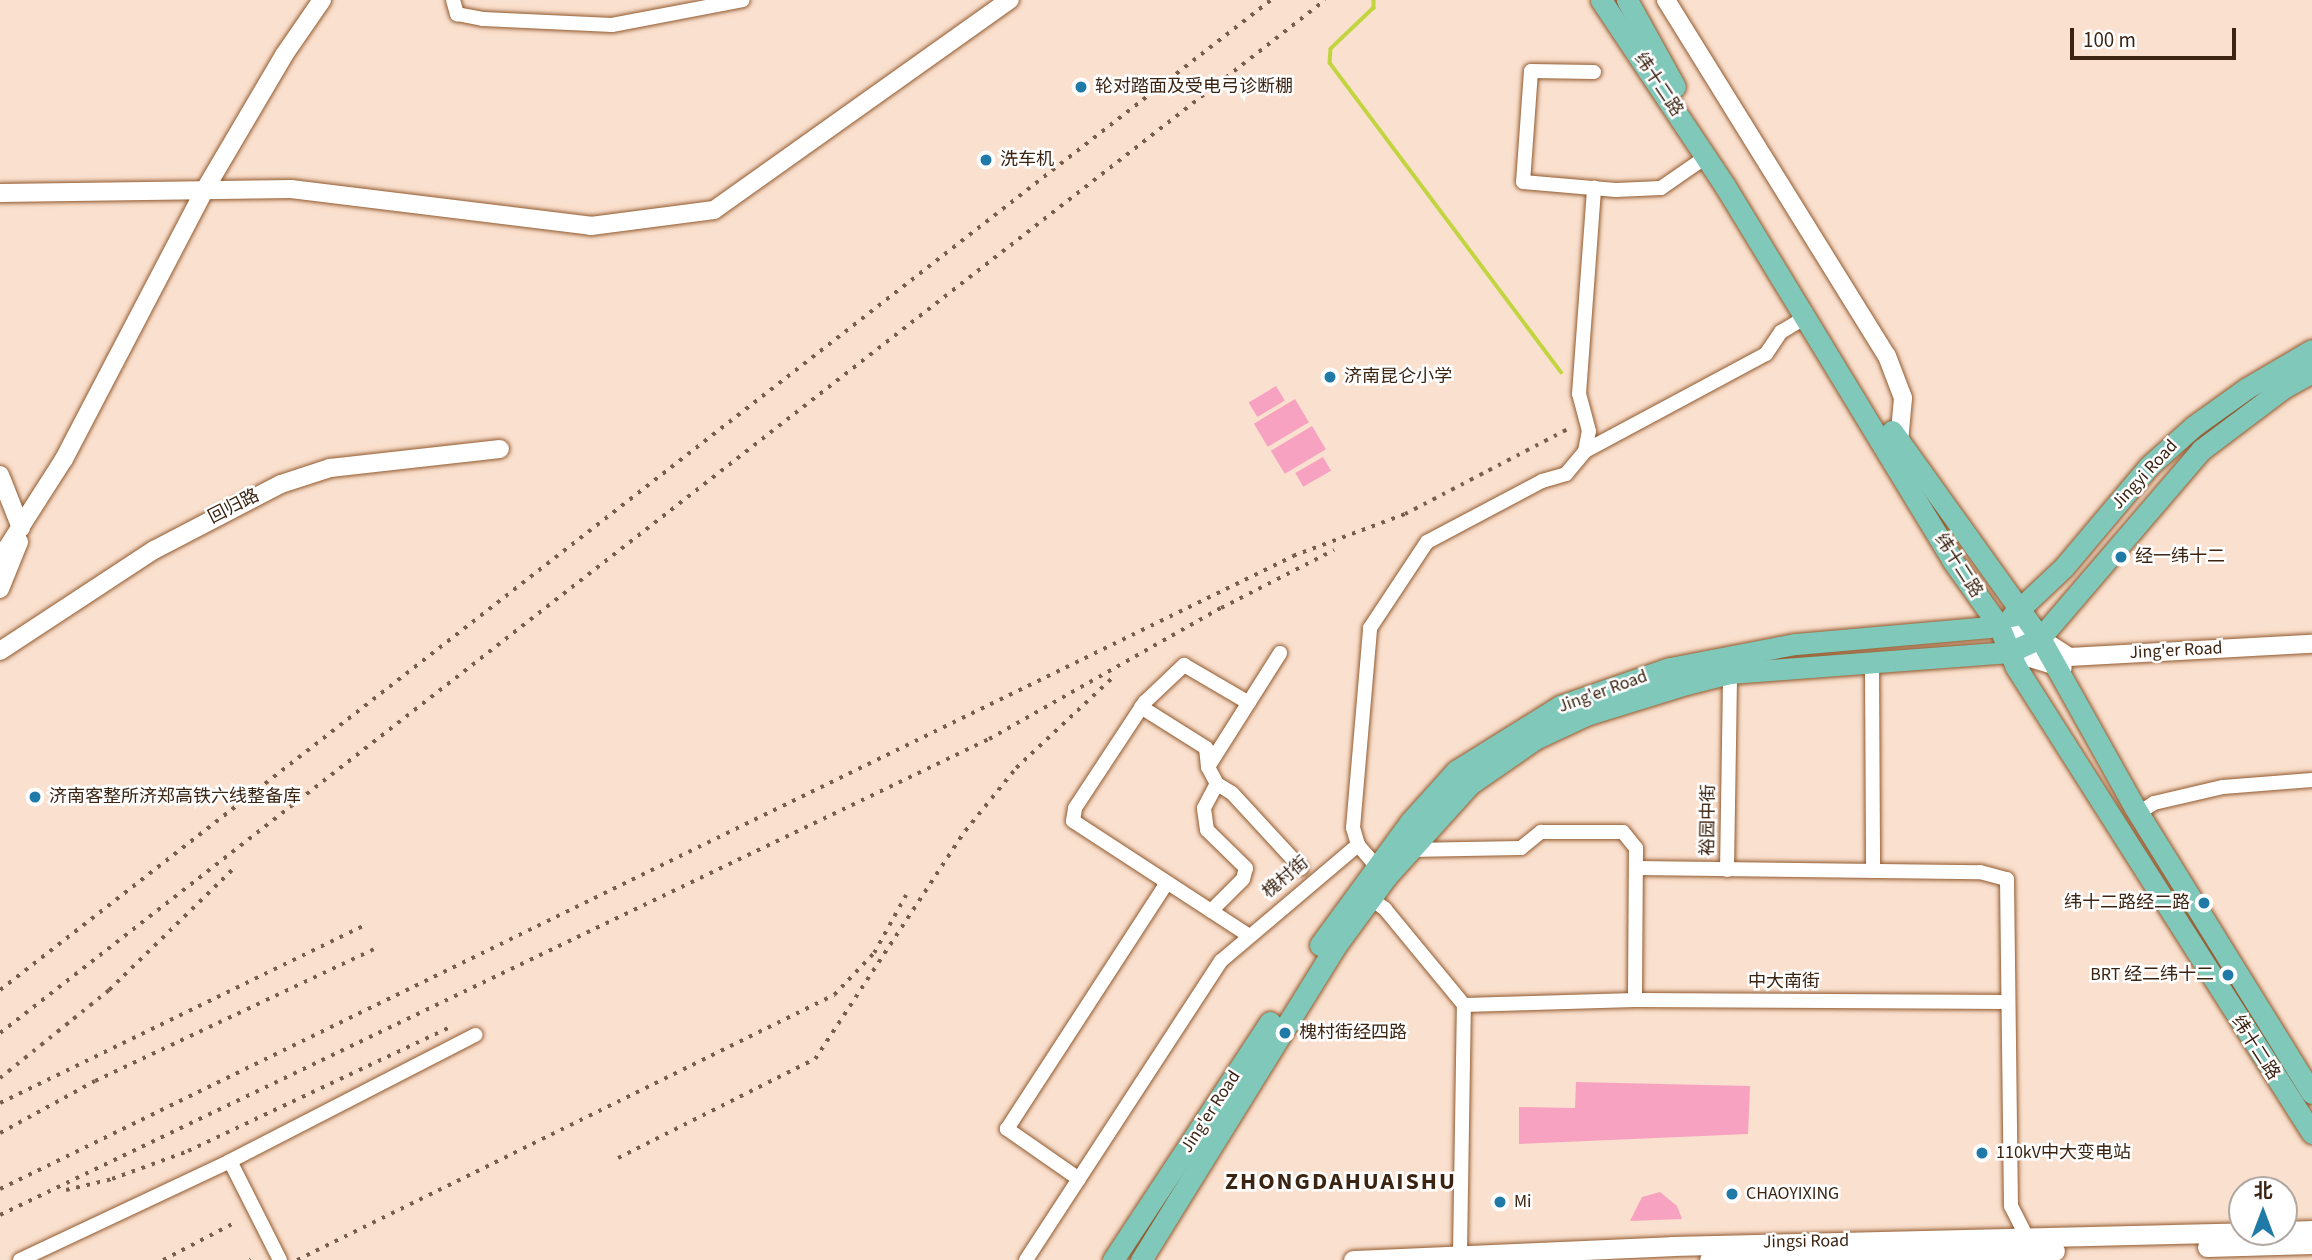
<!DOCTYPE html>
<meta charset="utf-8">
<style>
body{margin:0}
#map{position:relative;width:2312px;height:1260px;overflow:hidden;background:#fae0ce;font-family:"Source Sans 3","Noto Sans SC",sans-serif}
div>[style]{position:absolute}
.green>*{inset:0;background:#f8a2c1;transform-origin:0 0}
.stream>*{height:3.5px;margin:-1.75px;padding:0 1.75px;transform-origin:1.75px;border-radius:1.75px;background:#c2d541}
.roads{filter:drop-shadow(0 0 2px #91592d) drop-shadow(0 0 2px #91592d)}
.minor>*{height:14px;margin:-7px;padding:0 7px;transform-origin:7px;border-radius:7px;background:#fff}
.tertiary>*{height:18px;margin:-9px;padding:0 9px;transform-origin:9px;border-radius:9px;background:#fff}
.secondary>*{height:19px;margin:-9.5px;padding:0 9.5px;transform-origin:9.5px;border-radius:9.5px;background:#fff}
.primary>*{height:21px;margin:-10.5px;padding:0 10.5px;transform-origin:10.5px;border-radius:10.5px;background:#7fc8ba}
.rail>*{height:3.5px;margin-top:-1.75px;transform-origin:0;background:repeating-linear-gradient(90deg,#785f4d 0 3.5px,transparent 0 10.5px)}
.dots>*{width:19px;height:19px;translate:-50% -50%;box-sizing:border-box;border:4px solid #fff;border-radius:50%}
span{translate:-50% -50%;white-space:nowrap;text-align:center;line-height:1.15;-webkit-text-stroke:5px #fff;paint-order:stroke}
.street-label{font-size:18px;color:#3c2412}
.poi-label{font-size:18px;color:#3c2412}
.left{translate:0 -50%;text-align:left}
.right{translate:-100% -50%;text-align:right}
.district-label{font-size:24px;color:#3c2412;font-weight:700;letter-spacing:2px}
.north{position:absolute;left:2228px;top:1176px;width:70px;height:70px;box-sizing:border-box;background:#fff;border:2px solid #b1a7a0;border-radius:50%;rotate:0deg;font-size:19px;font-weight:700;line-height:28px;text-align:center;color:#3c2412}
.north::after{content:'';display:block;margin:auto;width:24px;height:32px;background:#207aa8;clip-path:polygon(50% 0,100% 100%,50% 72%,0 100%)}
.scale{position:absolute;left:2070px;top:28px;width:166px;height:32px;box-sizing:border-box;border:4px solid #3c2412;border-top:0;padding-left:9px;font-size:21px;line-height:24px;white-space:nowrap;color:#3c2412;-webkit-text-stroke:5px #fff;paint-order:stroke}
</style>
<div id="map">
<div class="green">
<div style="left:1276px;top:386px;width:17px;height:32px;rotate:59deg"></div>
<div style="left:1295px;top:399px;width:27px;height:48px;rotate:59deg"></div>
<div style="left:1312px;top:426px;width:27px;height:48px;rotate:59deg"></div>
<div style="left:1323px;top:457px;width:16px;height:32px;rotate:60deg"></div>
<div style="clip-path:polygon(1576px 1082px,1750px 1086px,1748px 1134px,1519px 1144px,1519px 1107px,1575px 1108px)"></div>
<div style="clip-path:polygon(1660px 1192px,1677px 1206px,1682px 1219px,1630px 1221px,1642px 1197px)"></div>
</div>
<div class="stream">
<div style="left:1374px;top:0;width:8px;rotate:90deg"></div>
<div style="left:1374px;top:8px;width:59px;rotate:136.4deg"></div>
<div style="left:1331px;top:49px;width:14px;rotate:94deg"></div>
<div style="left:1330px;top:63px;width:386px;rotate:53.2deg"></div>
</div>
<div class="roads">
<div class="minor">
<div style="left:453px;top:0;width:15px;rotate:74deg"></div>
<div style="left:457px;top:14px;width:26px;rotate:11deg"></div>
<div style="left:483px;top:19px;width:129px;rotate:2.7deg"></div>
<div style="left:612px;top:25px;width:133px;rotate:-10.8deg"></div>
<div style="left:1594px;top:72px;width:63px;rotate:-179.1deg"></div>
<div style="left:1531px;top:71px;width:111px;rotate:94.1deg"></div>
<div style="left:1523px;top:182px;width:93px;rotate:4.9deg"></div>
<div style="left:1616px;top:190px;width:45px;rotate:-2.5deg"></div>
<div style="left:1661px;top:188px;width:44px;rotate:-34.8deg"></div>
<div style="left:1585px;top:451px;width:20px;rotate:-79deg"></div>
<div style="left:1589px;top:431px;width:38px;rotate:-105deg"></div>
<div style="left:1579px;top:394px;width:207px;rotate:-85.8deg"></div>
<div style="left:1872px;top:662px;width:209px;rotate:89.7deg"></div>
<div style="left:1141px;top:707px;width:77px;rotate:32.2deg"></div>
<div style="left:1206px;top:748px;width:19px;rotate:84deg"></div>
<div style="left:1208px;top:767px;width:19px;rotate:62deg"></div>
<div style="left:1217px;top:784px;width:17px;rotate:31deg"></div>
<div style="left:1232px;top:793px;width:102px;rotate:47.4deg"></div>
<div style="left:1208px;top:767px;width:135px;rotate:-57.7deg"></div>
<div style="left:2139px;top:813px;width:18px;rotate:-34deg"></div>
<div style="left:2154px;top:803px;width:71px;rotate:-13.1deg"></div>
<div style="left:2223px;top:787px;width:89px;rotate:-4.5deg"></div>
<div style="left:1358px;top:845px;width:18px;rotate:-106deg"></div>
<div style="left:1353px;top:828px;width:201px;rotate:-85.1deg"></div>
<div style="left:1370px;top:628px;width:103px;rotate:-56.5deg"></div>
<div style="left:1427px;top:542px;width:130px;rotate:-27.9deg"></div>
<div style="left:1542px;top:481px;width:25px;rotate:-16deg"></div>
<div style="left:1566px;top:474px;width:30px;rotate:-50deg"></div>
<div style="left:1585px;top:451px;width:205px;rotate:-28.2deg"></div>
<div style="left:1766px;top:354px;width:27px;rotate:-56deg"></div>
<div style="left:1781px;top:332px;width:29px;rotate:-31deg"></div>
<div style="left:1409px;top:850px;width:112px;rotate:-1deg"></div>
<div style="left:1521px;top:848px;width:26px;rotate:-39deg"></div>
<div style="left:1541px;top:832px;width:82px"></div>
<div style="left:1623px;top:832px;width:21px;rotate:51deg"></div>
<div style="left:1636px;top:848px;width:152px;rotate:90.4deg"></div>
<div style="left:1636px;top:868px;width:344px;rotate:0.7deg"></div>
<div style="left:1980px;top:872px;width:28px;rotate:15deg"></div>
<div style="left:2007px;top:879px;width:327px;rotate:89.3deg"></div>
<div style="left:2011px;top:1206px;width:36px;rotate:63deg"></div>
<div style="left:1727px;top:870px;width:197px;rotate:-89.1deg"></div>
<div style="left:1370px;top:898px;width:19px;rotate:36deg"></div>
<div style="left:1385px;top:909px;width:124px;rotate:50.5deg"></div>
<div style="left:1211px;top:911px;width:45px;rotate:-45deg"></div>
<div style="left:1243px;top:879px;width:11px;rotate:-75deg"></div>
<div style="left:1246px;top:868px;width:54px;rotate:-135.7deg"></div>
<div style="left:1207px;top:830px;width:22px;rotate:-98deg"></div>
<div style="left:1204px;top:808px;width:27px;rotate:-62deg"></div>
<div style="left:1248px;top:935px;width:209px;rotate:-146.9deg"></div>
<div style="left:1073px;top:821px;width:13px;rotate:-81deg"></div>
<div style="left:1075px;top:808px;width:127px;rotate:-56.6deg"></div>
<div style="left:1145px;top:702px;width:54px;rotate:-43.5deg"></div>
<div style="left:1184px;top:665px;width:75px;rotate:30.3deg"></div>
<div style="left:1464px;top:1005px;width:171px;rotate:-1.7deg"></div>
<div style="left:1635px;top:1000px;width:372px;rotate:0.3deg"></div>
<div style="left:230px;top:1161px;width:111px;rotate:63.2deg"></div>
<div style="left:1079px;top:1179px;width:88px;rotate:-145.2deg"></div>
<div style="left:1007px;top:1129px;width:293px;rotate:-57deg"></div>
<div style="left:1460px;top:1253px;width:248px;rotate:-89.1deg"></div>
<div style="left:20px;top:1260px;width:232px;rotate:-25.2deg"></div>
<div style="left:230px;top:1161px;width:276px;rotate:-27.2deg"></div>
<div style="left:1026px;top:1260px;width:357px;rotate:-56.9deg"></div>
<div style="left:1221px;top:961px;width:180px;rotate:-40.3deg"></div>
<div style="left:1358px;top:845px;width:28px;rotate:49deg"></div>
</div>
<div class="tertiary">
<div style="left:1666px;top:0;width:419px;rotate:58.2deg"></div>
<div style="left:1887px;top:356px;width:45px;rotate:69.1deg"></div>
<div style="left:1903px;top:398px;width:45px;rotate:95.1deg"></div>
<div style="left:0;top:193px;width:291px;rotate:-0.8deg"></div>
<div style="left:291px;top:189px;width:302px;rotate:7deg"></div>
<div style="left:591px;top:226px;width:124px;rotate:-7.4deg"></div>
<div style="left:714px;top:210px;width:363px;rotate:-35.4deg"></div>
<div style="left:0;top:475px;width:57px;rotate:68.4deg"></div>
<div style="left:0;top:559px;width:119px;rotate:-57.4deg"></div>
<div style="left:64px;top:459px;width:302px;rotate:-62.4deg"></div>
<div style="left:204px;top:191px;width:158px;rotate:-59.5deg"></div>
<div style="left:284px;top:55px;width:67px;rotate:-55.4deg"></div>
<div style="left:0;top:589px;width:51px;rotate:-68deg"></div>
<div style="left:1999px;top:626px;width:43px;rotate:16.3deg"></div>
<div style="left:2040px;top:638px;width:35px;rotate:33deg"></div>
<div style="left:2069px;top:657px;width:243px;rotate:-3.1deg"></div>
<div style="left:0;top:651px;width:184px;rotate:-33.3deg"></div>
<div style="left:154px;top:550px;width:143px;rotate:-27.5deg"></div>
<div style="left:281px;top:484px;width:52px;rotate:-18.1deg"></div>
<div style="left:330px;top:468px;width:171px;rotate:-6.4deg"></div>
<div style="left:2010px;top:652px;width:55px;rotate:16.8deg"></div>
</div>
<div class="secondary">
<div style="left:2284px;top:1231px;width:28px;rotate:-2deg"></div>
<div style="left:2207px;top:1247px;width:105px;rotate:-1.6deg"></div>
<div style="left:1353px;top:1260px;width:319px;rotate:-2.5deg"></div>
<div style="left:1672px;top:1246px;width:587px;rotate:-1.37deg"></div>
<div style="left:1709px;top:1260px;width:346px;rotate:-1.5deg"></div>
</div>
<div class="primary">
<div style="left:1601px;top:0;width:224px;rotate:56.3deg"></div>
<div style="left:1725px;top:186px;width:437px;rotate:58.7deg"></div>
<div style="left:1952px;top:560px;width:81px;rotate:54.5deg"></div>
<div style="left:1999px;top:626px;width:44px;rotate:67.5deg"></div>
<div style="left:2016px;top:667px;width:552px;rotate:57.58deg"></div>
<div style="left:1627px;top:0;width:99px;rotate:61.1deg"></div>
<div style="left:1892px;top:431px;width:254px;rotate:54.4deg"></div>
<div style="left:2040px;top:638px;width:195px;rotate:60.8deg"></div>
<div style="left:2135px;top:808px;width:335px;rotate:58.2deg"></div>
<div style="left:2012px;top:616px;width:71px;rotate:-43.3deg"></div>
<div style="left:2064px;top:567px;width:132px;rotate:-49.9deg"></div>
<div style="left:2149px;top:466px;width:60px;rotate:-41.6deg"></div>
<div style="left:2194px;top:426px;width:65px;rotate:-35.6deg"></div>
<div style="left:2247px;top:388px;width:75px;rotate:-30.3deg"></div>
<div style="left:1320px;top:945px;width:152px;rotate:-53.8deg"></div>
<div style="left:1410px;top:822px;width:69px;rotate:-48deg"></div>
<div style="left:1456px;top:771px;width:123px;rotate:-32deg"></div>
<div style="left:1560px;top:706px;width:116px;rotate:-19.1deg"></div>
<div style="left:1670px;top:668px;width:127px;rotate:-10.9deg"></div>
<div style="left:1795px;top:644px;width:205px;rotate:-5deg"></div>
<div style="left:1113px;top:1260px;width:285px;rotate:-56.6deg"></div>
<div style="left:1141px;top:1260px;width:372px;rotate:-58.2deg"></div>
<div style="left:1337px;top:944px;width:84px;rotate:-53.7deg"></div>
<div style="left:1387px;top:876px;width:124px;rotate:-47.9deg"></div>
<div style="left:1470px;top:784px;width:79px;rotate:-34.7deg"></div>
<div style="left:1535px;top:739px;width:56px;rotate:-25.2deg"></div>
<div style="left:1586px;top:715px;width:105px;rotate:-17.2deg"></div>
<div style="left:1686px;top:684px;width:45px;rotate:-14deg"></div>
<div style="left:1730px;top:673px;width:281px;rotate:-4.3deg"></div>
<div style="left:2010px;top:652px;width:33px;rotate:-25deg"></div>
<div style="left:2040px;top:638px;width:248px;rotate:-49.4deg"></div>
<div style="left:2201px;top:450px;width:105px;rotate:-36.9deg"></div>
<div style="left:2285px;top:387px;width:31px;rotate:-29deg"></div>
</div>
</div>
<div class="rail">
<div style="left:0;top:990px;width:1611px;rotate:-37.92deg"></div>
<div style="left:0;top:1033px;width:1680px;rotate:-37.94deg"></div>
<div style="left:0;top:1078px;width:140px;rotate:-38.9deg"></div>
<div style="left:109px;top:990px;width:176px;rotate:-44.3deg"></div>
<div style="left:0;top:1103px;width:406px;rotate:-26deg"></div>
<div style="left:0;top:1133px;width:108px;rotate:-28.7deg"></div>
<div style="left:95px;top:1081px;width:314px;rotate:-25.3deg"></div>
<div style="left:618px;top:1158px;width:220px;rotate:-26.7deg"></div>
<div style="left:815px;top:1059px;width:273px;rotate:-56.7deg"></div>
<div style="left:965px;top:831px;width:81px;rotate:-51deg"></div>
<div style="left:1016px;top:768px;width:130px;rotate:-43.1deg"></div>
<div style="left:0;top:1189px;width:1440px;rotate:-26.08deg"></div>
<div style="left:1293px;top:556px;width:120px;rotate:-20.6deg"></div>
<div style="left:1405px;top:514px;width:182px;rotate:-27.6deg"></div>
<div style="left:66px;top:1190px;width:47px;rotate:-13.4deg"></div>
<div style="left:112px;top:1179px;width:81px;rotate:-20.2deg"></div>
<div style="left:188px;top:1151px;width:293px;rotate:-25.3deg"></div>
<div style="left:0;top:1215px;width:1098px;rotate:-25.7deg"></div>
<div style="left:989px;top:739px;width:266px;rotate:-29.5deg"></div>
<div style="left:1221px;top:608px;width:127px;rotate:-27.2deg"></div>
<div style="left:163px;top:1260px;width:80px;rotate:-27.5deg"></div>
<div style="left:250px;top:1260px;width:1px;rotate:-45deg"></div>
<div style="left:297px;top:1260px;width:599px;rotate:-26.27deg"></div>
<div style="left:834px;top:995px;width:58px;rotate:-46.4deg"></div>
<div style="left:874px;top:953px;width:66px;rotate:-61.1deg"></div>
</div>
<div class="dots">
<div style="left:1081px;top:87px;background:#207aa8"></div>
<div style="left:986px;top:160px;background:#207aa8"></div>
<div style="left:1330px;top:377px;background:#207aa8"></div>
<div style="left:2121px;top:557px;background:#207aa8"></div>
<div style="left:35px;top:797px;background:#207aa8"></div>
<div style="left:2204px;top:903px;background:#207aa8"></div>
<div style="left:2228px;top:975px;background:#207aa8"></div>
<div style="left:1285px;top:1033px;background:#207aa8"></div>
<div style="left:1982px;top:1153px;background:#207aa8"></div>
<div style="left:1732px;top:1194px;background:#207aa8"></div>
<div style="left:1500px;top:1202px;background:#207aa8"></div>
</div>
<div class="street-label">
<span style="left:1658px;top:85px;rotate:56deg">纬十二路</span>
<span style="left:2145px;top:475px;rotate:-47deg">Jingyi Road</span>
<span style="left:234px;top:507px;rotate:-27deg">回归路</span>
<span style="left:1958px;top:566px;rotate:57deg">纬十二路</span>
<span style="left:2176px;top:651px;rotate:-3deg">Jing'er Road</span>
<span style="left:1603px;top:692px;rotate:-20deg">Jing'er Road</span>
<span style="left:1709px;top:820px;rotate:-89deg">裕园中街</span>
<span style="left:1286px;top:878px;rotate:-40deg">槐村街</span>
<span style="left:1784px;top:982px">中大南街</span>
<span style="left:2255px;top:1048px;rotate:57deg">纬十二路</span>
<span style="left:1211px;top:1112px;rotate:-57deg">Jing'er Road</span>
<span style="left:1806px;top:1242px;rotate:-1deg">Jingsi Road</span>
</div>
<div class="poi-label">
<span class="left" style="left:1095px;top:87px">轮对踏面及受电弓诊断棚</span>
<span class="left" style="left:1000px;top:160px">洗车机</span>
<span class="left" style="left:1344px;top:377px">济南昆仑小学</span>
<span class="left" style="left:2135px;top:557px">经一纬十二</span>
<span class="left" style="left:49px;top:797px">济南客整所济郑高铁六线整备库</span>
<span class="right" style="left:2190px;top:903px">纬十二路经二路</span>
<span class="right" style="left:2214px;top:975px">BRT 经二纬十二</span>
<span class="left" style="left:1299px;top:1033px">槐村街经四路</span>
<span class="left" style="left:1996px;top:1153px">110kV中大变电站</span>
<span class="left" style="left:1746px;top:1194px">CHAOYIXING</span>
<span class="left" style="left:1514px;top:1202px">Mi</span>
</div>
<div class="district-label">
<span style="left:1341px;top:1182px">ZHONGDAHUAISHU</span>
</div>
<div class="north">北</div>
<div class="scale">100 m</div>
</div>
